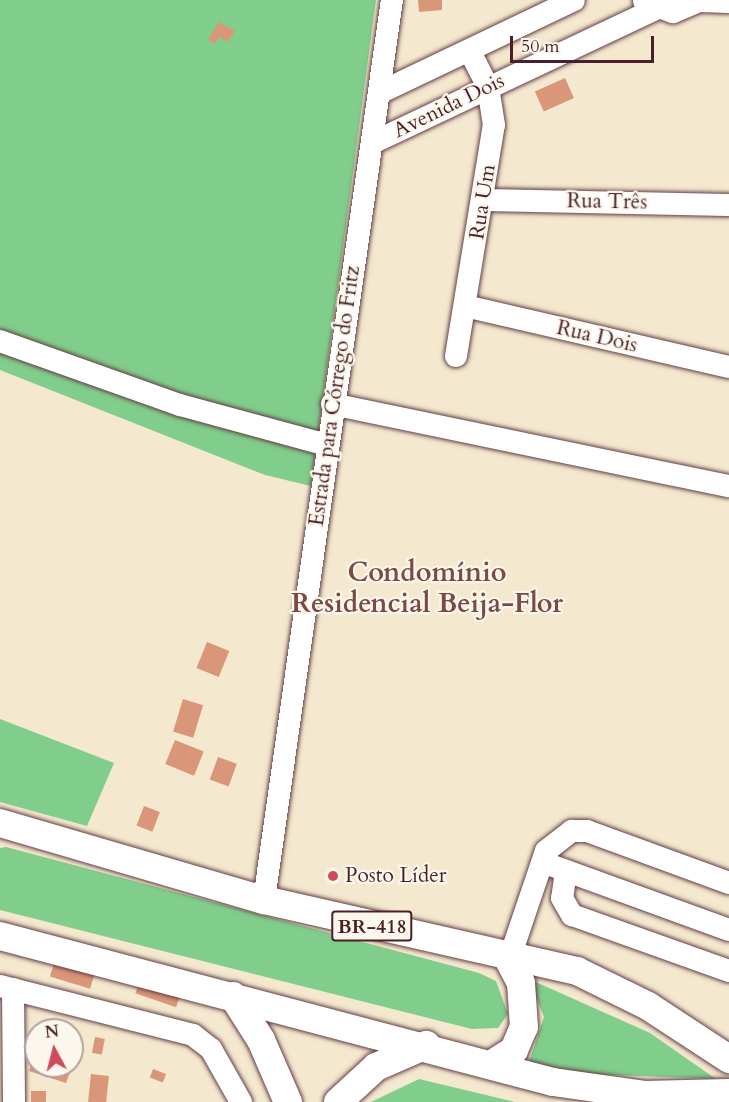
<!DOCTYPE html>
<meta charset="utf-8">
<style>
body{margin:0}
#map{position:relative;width:729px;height:1102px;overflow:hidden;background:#f4e8cf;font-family:Cardo,serif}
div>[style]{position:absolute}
.green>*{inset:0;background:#81ce8c}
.building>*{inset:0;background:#da9678;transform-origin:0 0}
.roads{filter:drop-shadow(0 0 2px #643d44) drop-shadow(0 0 2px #643d44)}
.minor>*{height:22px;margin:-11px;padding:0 11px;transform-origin:11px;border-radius:11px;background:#fff}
.major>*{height:28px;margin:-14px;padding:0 14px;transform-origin:14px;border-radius:14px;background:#fff}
.dots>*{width:16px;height:16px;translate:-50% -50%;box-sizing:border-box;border:3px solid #fbf7ec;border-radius:50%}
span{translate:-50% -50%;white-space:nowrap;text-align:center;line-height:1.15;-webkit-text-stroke:4.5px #fbf7ec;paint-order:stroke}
.shield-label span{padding:2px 4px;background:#fbf7ec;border:2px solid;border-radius:4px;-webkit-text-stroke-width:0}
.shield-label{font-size:20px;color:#4a1f2b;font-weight:700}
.street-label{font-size:21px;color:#4a1f2b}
.poi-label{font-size:21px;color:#4a1f2b}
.left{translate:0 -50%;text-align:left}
.district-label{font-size:27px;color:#7c4946;font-weight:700}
.north{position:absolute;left:24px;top:1018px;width:60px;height:60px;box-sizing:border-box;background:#fbf7ec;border:2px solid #b4a19f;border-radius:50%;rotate:353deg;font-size:16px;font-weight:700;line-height:24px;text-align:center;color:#4a1f2b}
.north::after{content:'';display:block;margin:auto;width:21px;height:27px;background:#d1495b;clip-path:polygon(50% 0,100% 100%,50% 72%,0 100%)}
.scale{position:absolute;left:510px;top:36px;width:144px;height:27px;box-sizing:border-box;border:3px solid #4a1f2b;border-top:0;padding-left:8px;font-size:18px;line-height:21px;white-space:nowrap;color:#4a1f2b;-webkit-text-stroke:4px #fbf7ec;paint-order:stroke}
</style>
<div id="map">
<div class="green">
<div style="clip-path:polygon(0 0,376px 0,311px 486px,265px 475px,0 370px)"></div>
<div style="clip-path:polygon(0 719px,114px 763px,87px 826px,0 802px)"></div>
<div style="clip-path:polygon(6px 847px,479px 973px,496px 981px,508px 1014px,498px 1028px,472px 1029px,0 910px,0 848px)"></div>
<div style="clip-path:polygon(529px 979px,650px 1033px,716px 1079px,588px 1074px,529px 1062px,544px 1017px)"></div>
<div style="clip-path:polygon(419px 1079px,515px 1102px,371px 1102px)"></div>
</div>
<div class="building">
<div style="clip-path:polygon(418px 0,442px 0,442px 10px,419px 12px)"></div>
<div style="clip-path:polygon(219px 22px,235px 31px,228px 42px,219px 37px,215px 44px,208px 40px)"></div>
<div style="left:565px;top:78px;width:22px;height:33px;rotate:66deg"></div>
<div style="left:207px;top:642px;width:24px;height:28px;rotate:22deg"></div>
<div style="left:183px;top:699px;width:21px;height:34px;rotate:17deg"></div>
<div style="left:175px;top:740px;width:31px;height:26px;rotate:22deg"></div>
<div style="left:218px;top:757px;width:20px;height:24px;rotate:20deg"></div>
<div style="left:144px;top:806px;width:17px;height:21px;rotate:21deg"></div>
<div style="left:54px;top:963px;width:42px;height:14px;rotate:17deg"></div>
<div style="left:140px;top:980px;width:43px;height:14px;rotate:19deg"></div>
<div style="left:95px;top:1037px;width:10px;height:16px;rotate:11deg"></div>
<div style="clip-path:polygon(36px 1050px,36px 1066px,72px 1066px,66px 1083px,29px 1071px)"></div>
<div style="left:153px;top:1069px;width:14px;height:9px;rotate:21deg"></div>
<div style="left:91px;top:1074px;width:18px;height:28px;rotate:6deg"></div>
<div style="left:31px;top:1091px;width:15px;height:11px"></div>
</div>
<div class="roads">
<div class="minor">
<div style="left:644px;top:1px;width:31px;rotate:21deg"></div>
<div style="left:673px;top:12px;width:30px;rotate:-23deg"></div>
<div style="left:700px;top:1px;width:29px;rotate:2deg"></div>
<div style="left:379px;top:93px;width:216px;rotate:-25.5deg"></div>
<div style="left:372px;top:143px;width:313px;rotate:-25.3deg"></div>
<div style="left:485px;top:200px;width:244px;rotate:1.2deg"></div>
<div style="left:465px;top:306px;width:271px;rotate:13deg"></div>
<div style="left:0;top:341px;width:191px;rotate:19.6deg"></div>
<div style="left:180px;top:405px;width:152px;rotate:15.2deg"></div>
<div style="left:456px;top:356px;width:234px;rotate:-80.7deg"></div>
<div style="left:494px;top:125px;width:38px;rotate:-99deg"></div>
<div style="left:488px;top:87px;width:39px;rotate:-117deg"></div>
<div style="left:332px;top:404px;width:405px;rotate:11.7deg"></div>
<div style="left:553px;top:866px;width:187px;rotate:20deg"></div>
<div style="left:566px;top:871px;width:27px;rotate:98deg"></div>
<div style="left:562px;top:898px;width:20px;rotate:60deg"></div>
<div style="left:572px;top:915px;width:167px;rotate:19.6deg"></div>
<div style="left:264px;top:900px;width:909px;rotate:-81.91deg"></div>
<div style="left:509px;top:960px;width:115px;rotate:-71.3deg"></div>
<div style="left:546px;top:851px;width:33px;rotate:-38deg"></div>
<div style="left:572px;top:831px;width:15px"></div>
<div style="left:587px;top:831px;width:151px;rotate:20.1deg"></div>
<div style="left:0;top:986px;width:199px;rotate:14.2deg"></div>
<div style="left:193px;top:1035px;width:23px;rotate:38deg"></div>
<div style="left:211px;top:1049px;width:61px;rotate:60.5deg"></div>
<div style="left:13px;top:989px;width:113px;rotate:89.5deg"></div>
</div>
<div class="major">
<div style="left:0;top:823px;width:275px;rotate:16.3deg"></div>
<div style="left:264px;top:900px;width:321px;rotate:12.8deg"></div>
<div style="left:577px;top:971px;width:79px;rotate:26.2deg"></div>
<div style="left:648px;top:1006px;width:97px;rotate:33.2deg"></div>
<div style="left:0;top:936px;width:572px;rotate:14.79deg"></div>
<div style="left:553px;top:1082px;width:92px;rotate:8.1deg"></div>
<div style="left:644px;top:1095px;width:85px;rotate:-1.3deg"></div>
<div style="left:233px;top:996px;width:52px;rotate:57.5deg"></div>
<div style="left:261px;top:1040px;width:68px;rotate:66.5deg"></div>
<div style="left:492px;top:1064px;width:26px;rotate:-32deg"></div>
<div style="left:514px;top:1050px;width:25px;rotate:-67deg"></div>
<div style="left:524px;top:1027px;width:44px;rotate:-93.9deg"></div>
<div style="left:521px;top:983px;width:26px;rotate:-118deg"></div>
<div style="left:338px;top:1102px;width:52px;rotate:-42.6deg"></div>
<div style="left:376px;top:1067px;width:55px;rotate:-23.7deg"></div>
</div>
</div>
<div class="dots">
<div style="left:333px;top:876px;background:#d1495b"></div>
</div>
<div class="shield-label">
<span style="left:372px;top:926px">BR-418</span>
</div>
<div class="street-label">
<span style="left:449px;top:106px;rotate:-26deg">Avenida Dois</span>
<span style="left:483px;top:202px;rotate:-81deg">Rua Um</span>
<span style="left:607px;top:202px;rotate:1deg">Rua Três</span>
<span style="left:597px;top:337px;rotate:13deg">Rua Dois</span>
<span style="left:335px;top:396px;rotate:-82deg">Estrada para Córrego do Fritz</span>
</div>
<div class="poi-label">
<span class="left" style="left:345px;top:876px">Posto Líder</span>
</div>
<div class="district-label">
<span style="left:427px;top:588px">Condomínio<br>Residencial Beija-Flor</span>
</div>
<div class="north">N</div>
<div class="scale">50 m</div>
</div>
